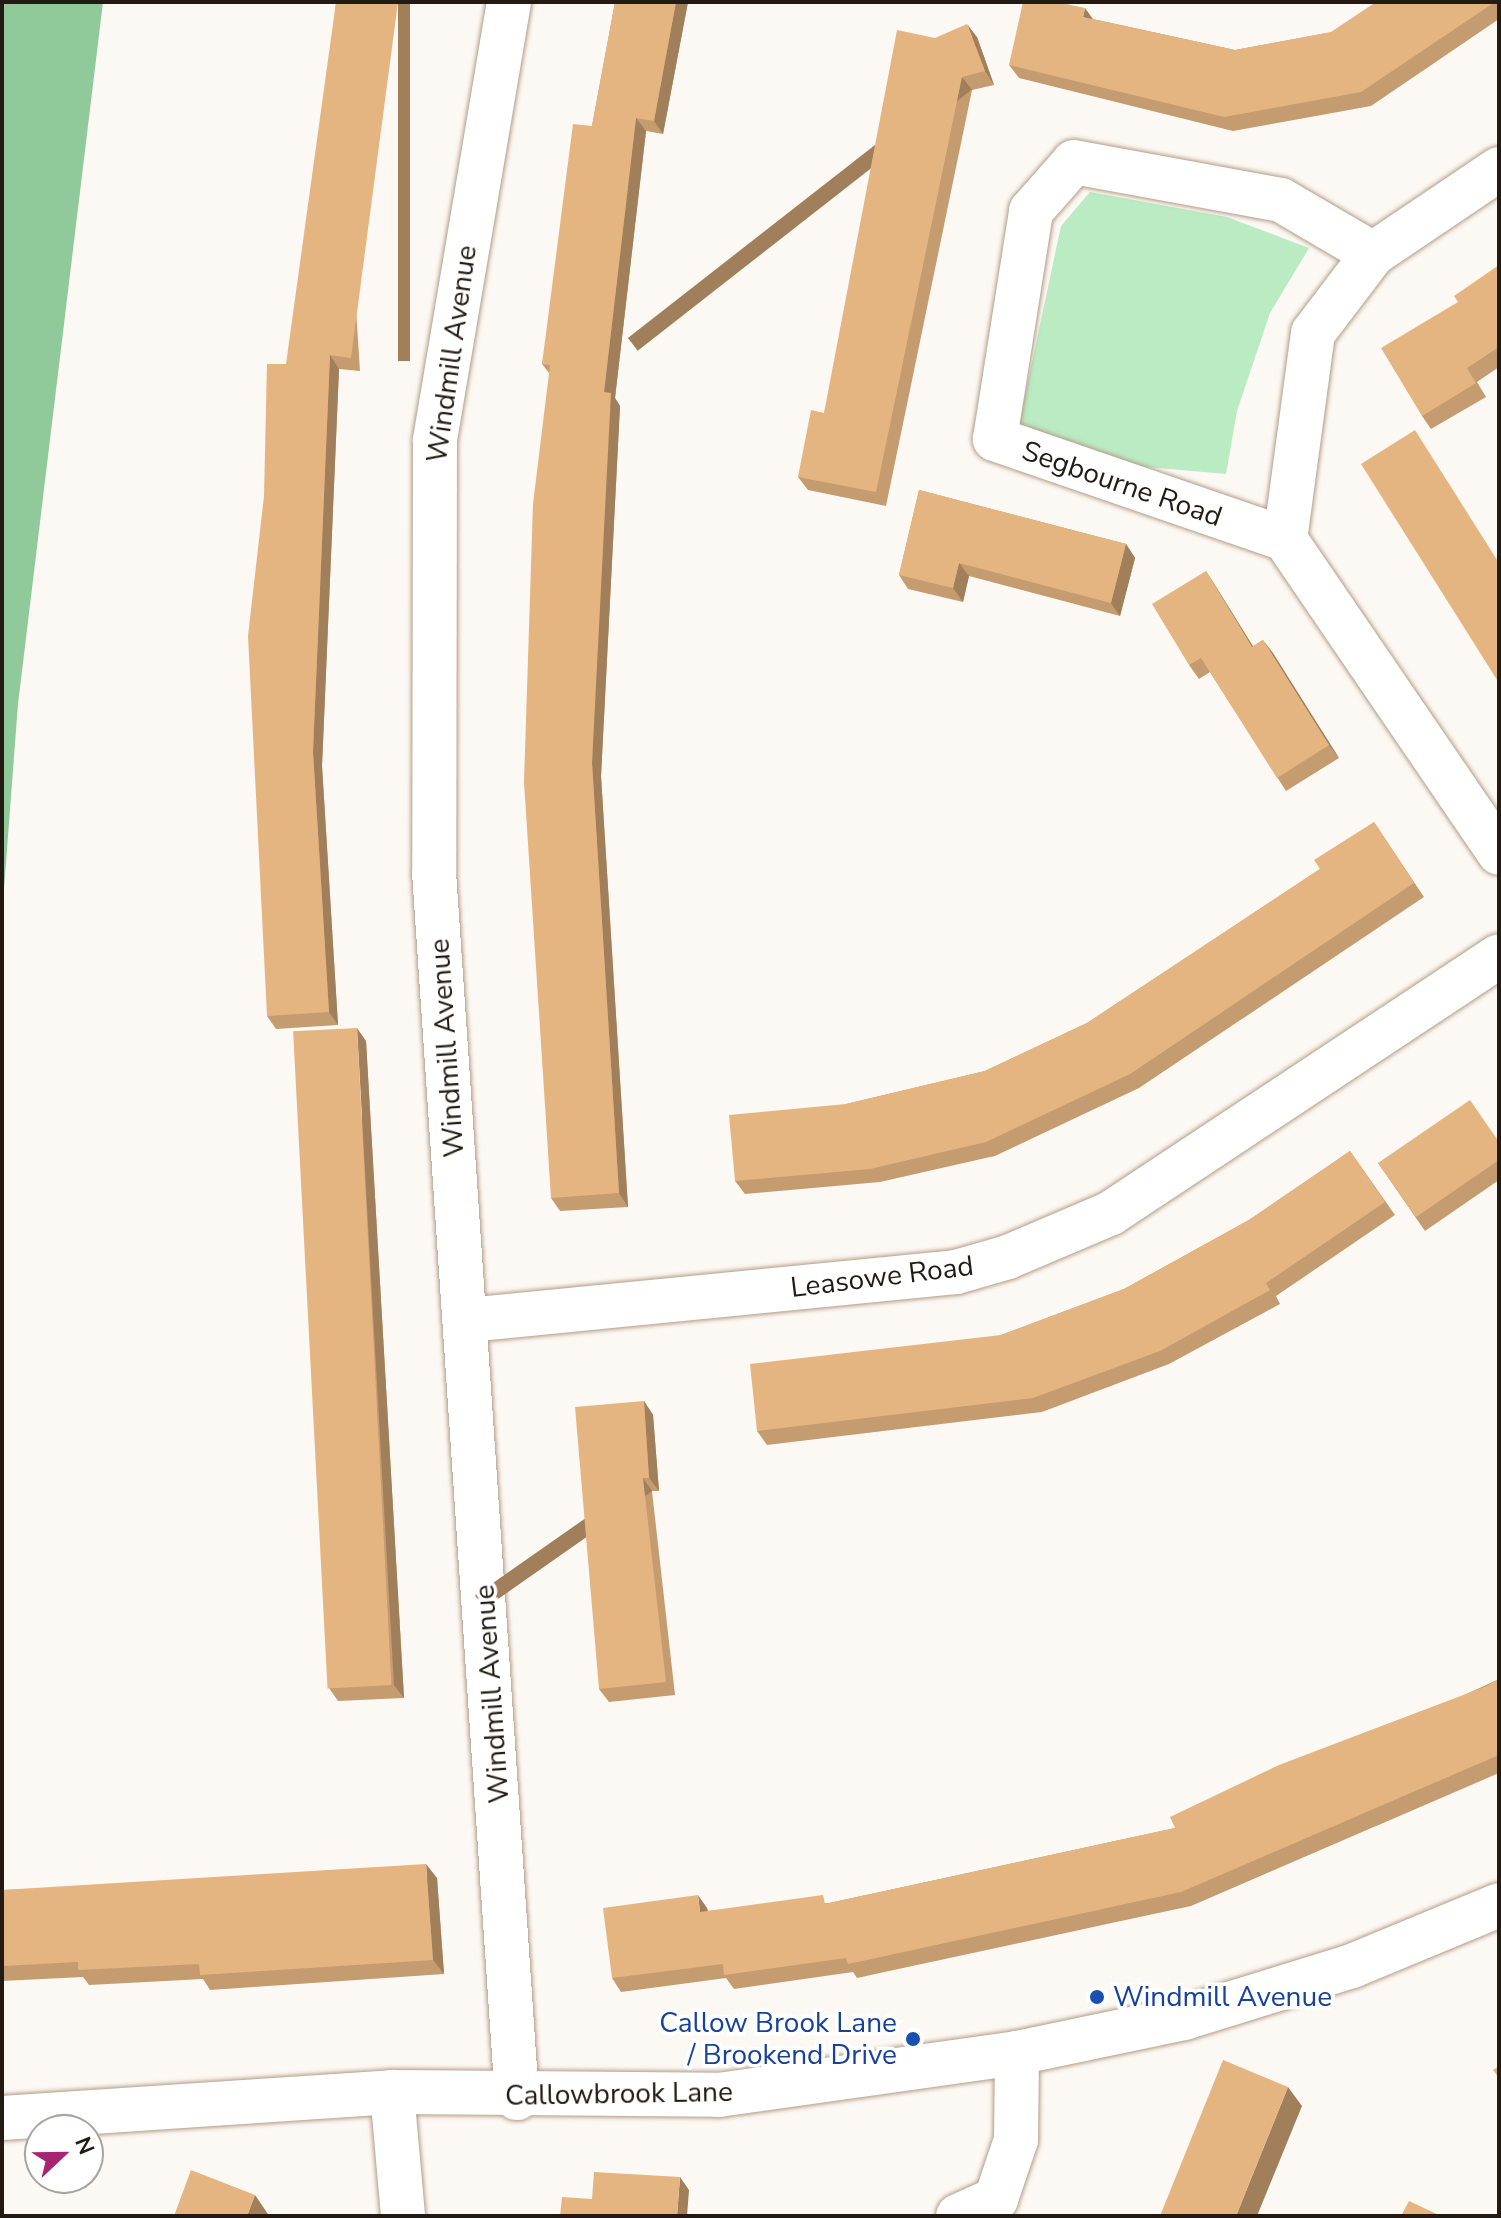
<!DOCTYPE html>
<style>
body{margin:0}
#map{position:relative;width:1501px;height:2218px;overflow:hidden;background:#fcf8f3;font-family:"Nunito Sans",sans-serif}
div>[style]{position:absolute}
.green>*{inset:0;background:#baebc2}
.forest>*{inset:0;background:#90c99a}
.roads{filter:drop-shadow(0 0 2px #b39c87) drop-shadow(0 0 2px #b39c87)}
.minor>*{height:44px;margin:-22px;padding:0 22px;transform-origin:22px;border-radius:22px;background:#fff}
.wall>*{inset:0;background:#c59c6f}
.shaded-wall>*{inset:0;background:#a07f5a;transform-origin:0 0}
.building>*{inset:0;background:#e5b581;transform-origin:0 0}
.dots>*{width:22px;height:22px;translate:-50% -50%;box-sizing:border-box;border:4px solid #fff;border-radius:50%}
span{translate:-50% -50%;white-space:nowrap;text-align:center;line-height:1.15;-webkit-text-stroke:7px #fff;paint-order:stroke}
.street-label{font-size:28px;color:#231b13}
.transit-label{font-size:28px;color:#164399}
.left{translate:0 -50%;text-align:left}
.right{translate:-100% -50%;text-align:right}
.frame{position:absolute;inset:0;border:4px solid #231b13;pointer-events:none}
.north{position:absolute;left:24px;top:2114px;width:80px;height:80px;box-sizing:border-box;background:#fff;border:2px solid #a7a4a1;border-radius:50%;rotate:68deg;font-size:22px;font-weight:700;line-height:32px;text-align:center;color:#231b13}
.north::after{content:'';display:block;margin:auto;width:28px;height:36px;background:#a72471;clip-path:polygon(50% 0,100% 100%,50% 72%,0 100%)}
</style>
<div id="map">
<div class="green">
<div style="clip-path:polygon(1090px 192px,1227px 217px,1309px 248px,1270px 313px,1237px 411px,1226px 474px,1113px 464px,1018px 428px,1061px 226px)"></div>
</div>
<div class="forest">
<div style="clip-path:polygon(2px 2px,103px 2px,18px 704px,2px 915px)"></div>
</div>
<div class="roads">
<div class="minor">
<div style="left:509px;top:2px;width:445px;rotate:99.6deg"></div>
<div style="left:435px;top:441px;width:431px;rotate:90.1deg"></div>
<div style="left:434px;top:872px;width:1229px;rotate:86.13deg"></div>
<div style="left:1499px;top:169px;width:152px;rotate:146deg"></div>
<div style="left:1373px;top:254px;width:99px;rotate:127.2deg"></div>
<div style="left:1313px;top:333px;width:208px;rotate:97.7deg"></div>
<div style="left:1285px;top:539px;width:380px;rotate:55.7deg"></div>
<div style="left:1285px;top:539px;width:307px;rotate:-161deg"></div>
<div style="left:995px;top:439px;width:231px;rotate:-81deg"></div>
<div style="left:1031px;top:211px;width:65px;rotate:-48.7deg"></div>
<div style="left:1074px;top:162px;width:210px;rotate:10.4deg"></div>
<div style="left:1281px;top:200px;width:107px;rotate:30.4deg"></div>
<div style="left:468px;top:1320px;width:490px;rotate:-5.6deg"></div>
<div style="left:956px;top:1272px;width:54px;rotate:-16.1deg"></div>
<div style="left:1008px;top:1257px;width:112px;rotate:-23.1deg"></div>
<div style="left:1111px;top:1213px;width:465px;rotate:-33.5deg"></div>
<div style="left:392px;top:2092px;width:124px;rotate:84.9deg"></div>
<div style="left:2px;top:2118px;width:391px;rotate:-3.8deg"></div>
<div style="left:392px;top:2092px;width:327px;rotate:0.5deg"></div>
<div style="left:719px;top:2095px;width:301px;rotate:-8deg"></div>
<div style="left:1017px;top:2053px;width:171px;rotate:-11.8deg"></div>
<div style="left:1184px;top:2018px;width:176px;rotate:-17.2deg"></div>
<div style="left:1352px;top:1966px;width:159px;rotate:-22.5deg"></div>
<div style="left:958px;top:2216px;width:42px;rotate:-24.1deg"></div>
<div style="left:996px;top:2199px;width:62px;rotate:-71.3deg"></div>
<div style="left:1016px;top:2140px;width:87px;rotate:-89.3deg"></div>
</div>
</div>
<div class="wall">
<div style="clip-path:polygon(336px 2px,360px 371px,339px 369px,322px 766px,338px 1025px,276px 1029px,267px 1016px)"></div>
<div style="clip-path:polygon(615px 2px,688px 2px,663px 134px,646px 131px,615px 398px,620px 406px,601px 776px,628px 1207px,560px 1211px,551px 1198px,549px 373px,542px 364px,592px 126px)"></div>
<div style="clip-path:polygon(1496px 2px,1499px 6px,1499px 19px,1371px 106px,1233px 131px,1019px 78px,1009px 65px,1093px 19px,1235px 50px)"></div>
<div style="clip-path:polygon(977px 37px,994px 85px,972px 90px,886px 506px,808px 490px,798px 477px,824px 413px,935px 38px)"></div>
<div style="clip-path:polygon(1499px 265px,1499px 367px,1477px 382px,1486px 397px,1431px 429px,1422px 416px,1458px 302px)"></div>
<div style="clip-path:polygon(919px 490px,1126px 544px,1135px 558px,1120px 616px,969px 576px,963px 602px,908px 589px,899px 575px)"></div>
<div style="clip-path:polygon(1206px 571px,1253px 646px,1263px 640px,1339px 758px,1286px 791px,1210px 672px,1199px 679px,1189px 665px)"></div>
<div style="clip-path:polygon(1374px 822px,1424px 897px,1139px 1088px,995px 1156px,880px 1182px,745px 1194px,735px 1181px,846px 1104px,985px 1071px,1087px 1023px,1320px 869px)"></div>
<div style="clip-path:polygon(366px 1041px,404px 1698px,338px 1701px,329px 1688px)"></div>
<div style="clip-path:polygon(1499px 1142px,1499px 1180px,1425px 1231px,1378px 1163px)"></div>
<div style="clip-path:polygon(1350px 1151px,1395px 1215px,1276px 1296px,1280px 1304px,1169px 1364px,1042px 1412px,767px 1445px,757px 1431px,1001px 1335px,1124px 1289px,1249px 1220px)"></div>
<div style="clip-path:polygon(644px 1401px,653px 1415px,659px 1491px,652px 1491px,675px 1695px,609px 1702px,599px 1689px)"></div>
<div style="clip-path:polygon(1499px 1679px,1499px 1773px,1191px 1906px,857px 1978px,853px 1972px,734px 1989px,726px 1978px,621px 1992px,612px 1978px,707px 1908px,708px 1911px,829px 1903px,1175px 1828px)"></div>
<div style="clip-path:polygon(437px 1878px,444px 1974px,210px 1990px,203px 1979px,89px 1985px,83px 1977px,2px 1981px,2px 1890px)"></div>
</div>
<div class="shaded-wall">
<div style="left:398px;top:2px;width:12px;height:359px"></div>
<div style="clip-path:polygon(676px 2px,688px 2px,663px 134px,654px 121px)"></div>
<div style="clip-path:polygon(1085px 8px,1095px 22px,1083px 17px)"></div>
<div style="clip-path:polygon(967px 24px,977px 37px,994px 85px,985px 71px)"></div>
<div style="left:962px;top:77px;width:16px;height:424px;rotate:52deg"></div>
<div style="clip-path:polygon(636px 118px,646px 131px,615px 398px,620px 406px,601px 776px,628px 1207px,619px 1193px,592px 763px,604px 392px)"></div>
<div style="clip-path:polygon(330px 355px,339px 369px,322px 766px,338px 1025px,329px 1012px,313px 752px)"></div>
<div style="clip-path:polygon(1126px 544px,1135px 558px,1120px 616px,1111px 603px)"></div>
<div style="clip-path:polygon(959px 563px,969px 576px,963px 602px,953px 588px)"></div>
<div style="clip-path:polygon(1206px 571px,1215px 585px,1261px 660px,1252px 647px)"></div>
<div style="clip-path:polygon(1263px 640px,1273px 653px,1339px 758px,1329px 745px)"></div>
<div style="clip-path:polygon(357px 1028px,366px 1041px,404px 1698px,394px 1685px)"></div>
<div style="clip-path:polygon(644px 1401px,653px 1415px,659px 1491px,649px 1478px)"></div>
<div style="left:643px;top:1478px;width:16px;height:205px;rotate:55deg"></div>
<div style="clip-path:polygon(426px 1864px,437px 1878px,444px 1974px,433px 1960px)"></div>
<div style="clip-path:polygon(698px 1895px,707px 1908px,710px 1926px,700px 1912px)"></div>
<div style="clip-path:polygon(1288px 2087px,1302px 2106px,1257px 2216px,1236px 2216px)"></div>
<div style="clip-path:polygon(680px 2177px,689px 2190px,687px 2216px,677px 2216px)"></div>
<div style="clip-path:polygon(255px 2195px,268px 2214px,267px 2216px,247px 2216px)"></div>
</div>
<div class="building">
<div style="clip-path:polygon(336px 2px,398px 2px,351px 358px,330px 355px,313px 752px,329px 1012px,267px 1016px,248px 636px,264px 496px,267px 364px,286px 364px)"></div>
<div style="clip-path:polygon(615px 2px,676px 2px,654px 121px,636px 118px,604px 392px,611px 393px,592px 763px,619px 1193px,551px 1198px,524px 782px,533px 504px,550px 365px,542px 364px,573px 124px,592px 126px)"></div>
<div style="clip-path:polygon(1023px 2px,1057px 2px,1085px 8px,1083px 17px,1235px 50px,1331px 32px,1376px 2px,1495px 2px,1361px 92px,1224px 117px,1009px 65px)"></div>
<div style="clip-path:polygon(967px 24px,985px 71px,962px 77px,876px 492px,798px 477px,811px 410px,824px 413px,897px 30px,935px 38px)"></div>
<div style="clip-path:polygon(1499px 265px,1499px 347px,1467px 368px,1476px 383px,1422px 416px,1381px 348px,1458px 302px,1454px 296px)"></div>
<div style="clip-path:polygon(1415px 430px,1499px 563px,1499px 683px,1361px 464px)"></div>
<div style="clip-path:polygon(919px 490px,1126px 544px,1111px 603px,959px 563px,953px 588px,899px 575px)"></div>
<div style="clip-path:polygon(1206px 571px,1252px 647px,1263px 640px,1329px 745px,1277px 778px,1201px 658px,1189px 665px,1152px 604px)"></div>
<div style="clip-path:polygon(1374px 822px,1414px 883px,1130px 1074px,986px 1142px,870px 1169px,735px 1181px,729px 1115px,846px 1104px,985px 1071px,1087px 1023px,1320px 869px,1314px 860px)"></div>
<div style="left:357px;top:1028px;width:658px;height:64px;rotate:87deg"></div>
<div style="clip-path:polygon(1470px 1100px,1499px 1142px,1499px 1160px,1416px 1217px,1378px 1163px)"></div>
<div style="clip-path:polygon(1350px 1151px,1385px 1202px,1266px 1283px,1270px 1290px,1160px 1351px,1033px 1398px,757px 1431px,750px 1364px,1001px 1335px,1124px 1289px,1249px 1220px)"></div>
<div style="clip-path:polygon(644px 1401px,649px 1478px,643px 1478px,666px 1682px,599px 1689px,575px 1407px)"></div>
<div style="clip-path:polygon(1499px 1679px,1499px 1755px,1181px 1892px,848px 1964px,846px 1958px,724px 1975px,723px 1964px,612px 1978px,603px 1908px,698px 1895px,700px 1912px,823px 1895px,825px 1904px,1175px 1828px,1170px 1817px,1279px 1765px,1487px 1686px)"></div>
<div style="clip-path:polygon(426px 1864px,433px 1960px,200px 1975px,199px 1964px,78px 1970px,78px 1962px,2px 1966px,2px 1890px)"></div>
<div style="clip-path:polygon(1223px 2060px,1288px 2087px,1236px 2216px,1160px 2216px)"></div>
<div style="clip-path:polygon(1499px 2066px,1499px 2078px,1493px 2070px)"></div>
<div style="clip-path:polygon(191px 2170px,255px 2195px,247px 2216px,174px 2216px)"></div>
<div style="clip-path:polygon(594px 2172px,680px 2177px,677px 2216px,560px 2216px,562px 2197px,592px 2199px)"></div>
<div style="clip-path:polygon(1409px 2201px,1441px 2216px,1401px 2216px)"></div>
</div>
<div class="dots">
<div style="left:1097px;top:1997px;background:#1a4fb4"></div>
<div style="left:913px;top:2039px;background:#1a4fb4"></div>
</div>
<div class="street-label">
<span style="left:452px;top:354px;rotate:-82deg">Windmill Avenue</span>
<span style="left:1122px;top:484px;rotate:19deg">Segbourne Road</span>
<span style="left:447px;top:1048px;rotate:-94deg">Windmill Avenue</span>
<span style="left:882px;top:1277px;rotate:-7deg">Leasowe Road</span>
<span style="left:492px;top:1694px;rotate:-94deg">Windmill Avenue</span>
<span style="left:619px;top:2094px;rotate:-1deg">Callowbrook Lane</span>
</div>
<div class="transit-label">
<span class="left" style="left:1113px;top:1997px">Windmill Avenue</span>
<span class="right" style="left:897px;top:2039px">Callow Brook Lane<br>/ Brookend Drive</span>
</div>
<div class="frame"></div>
<div class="north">N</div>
</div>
